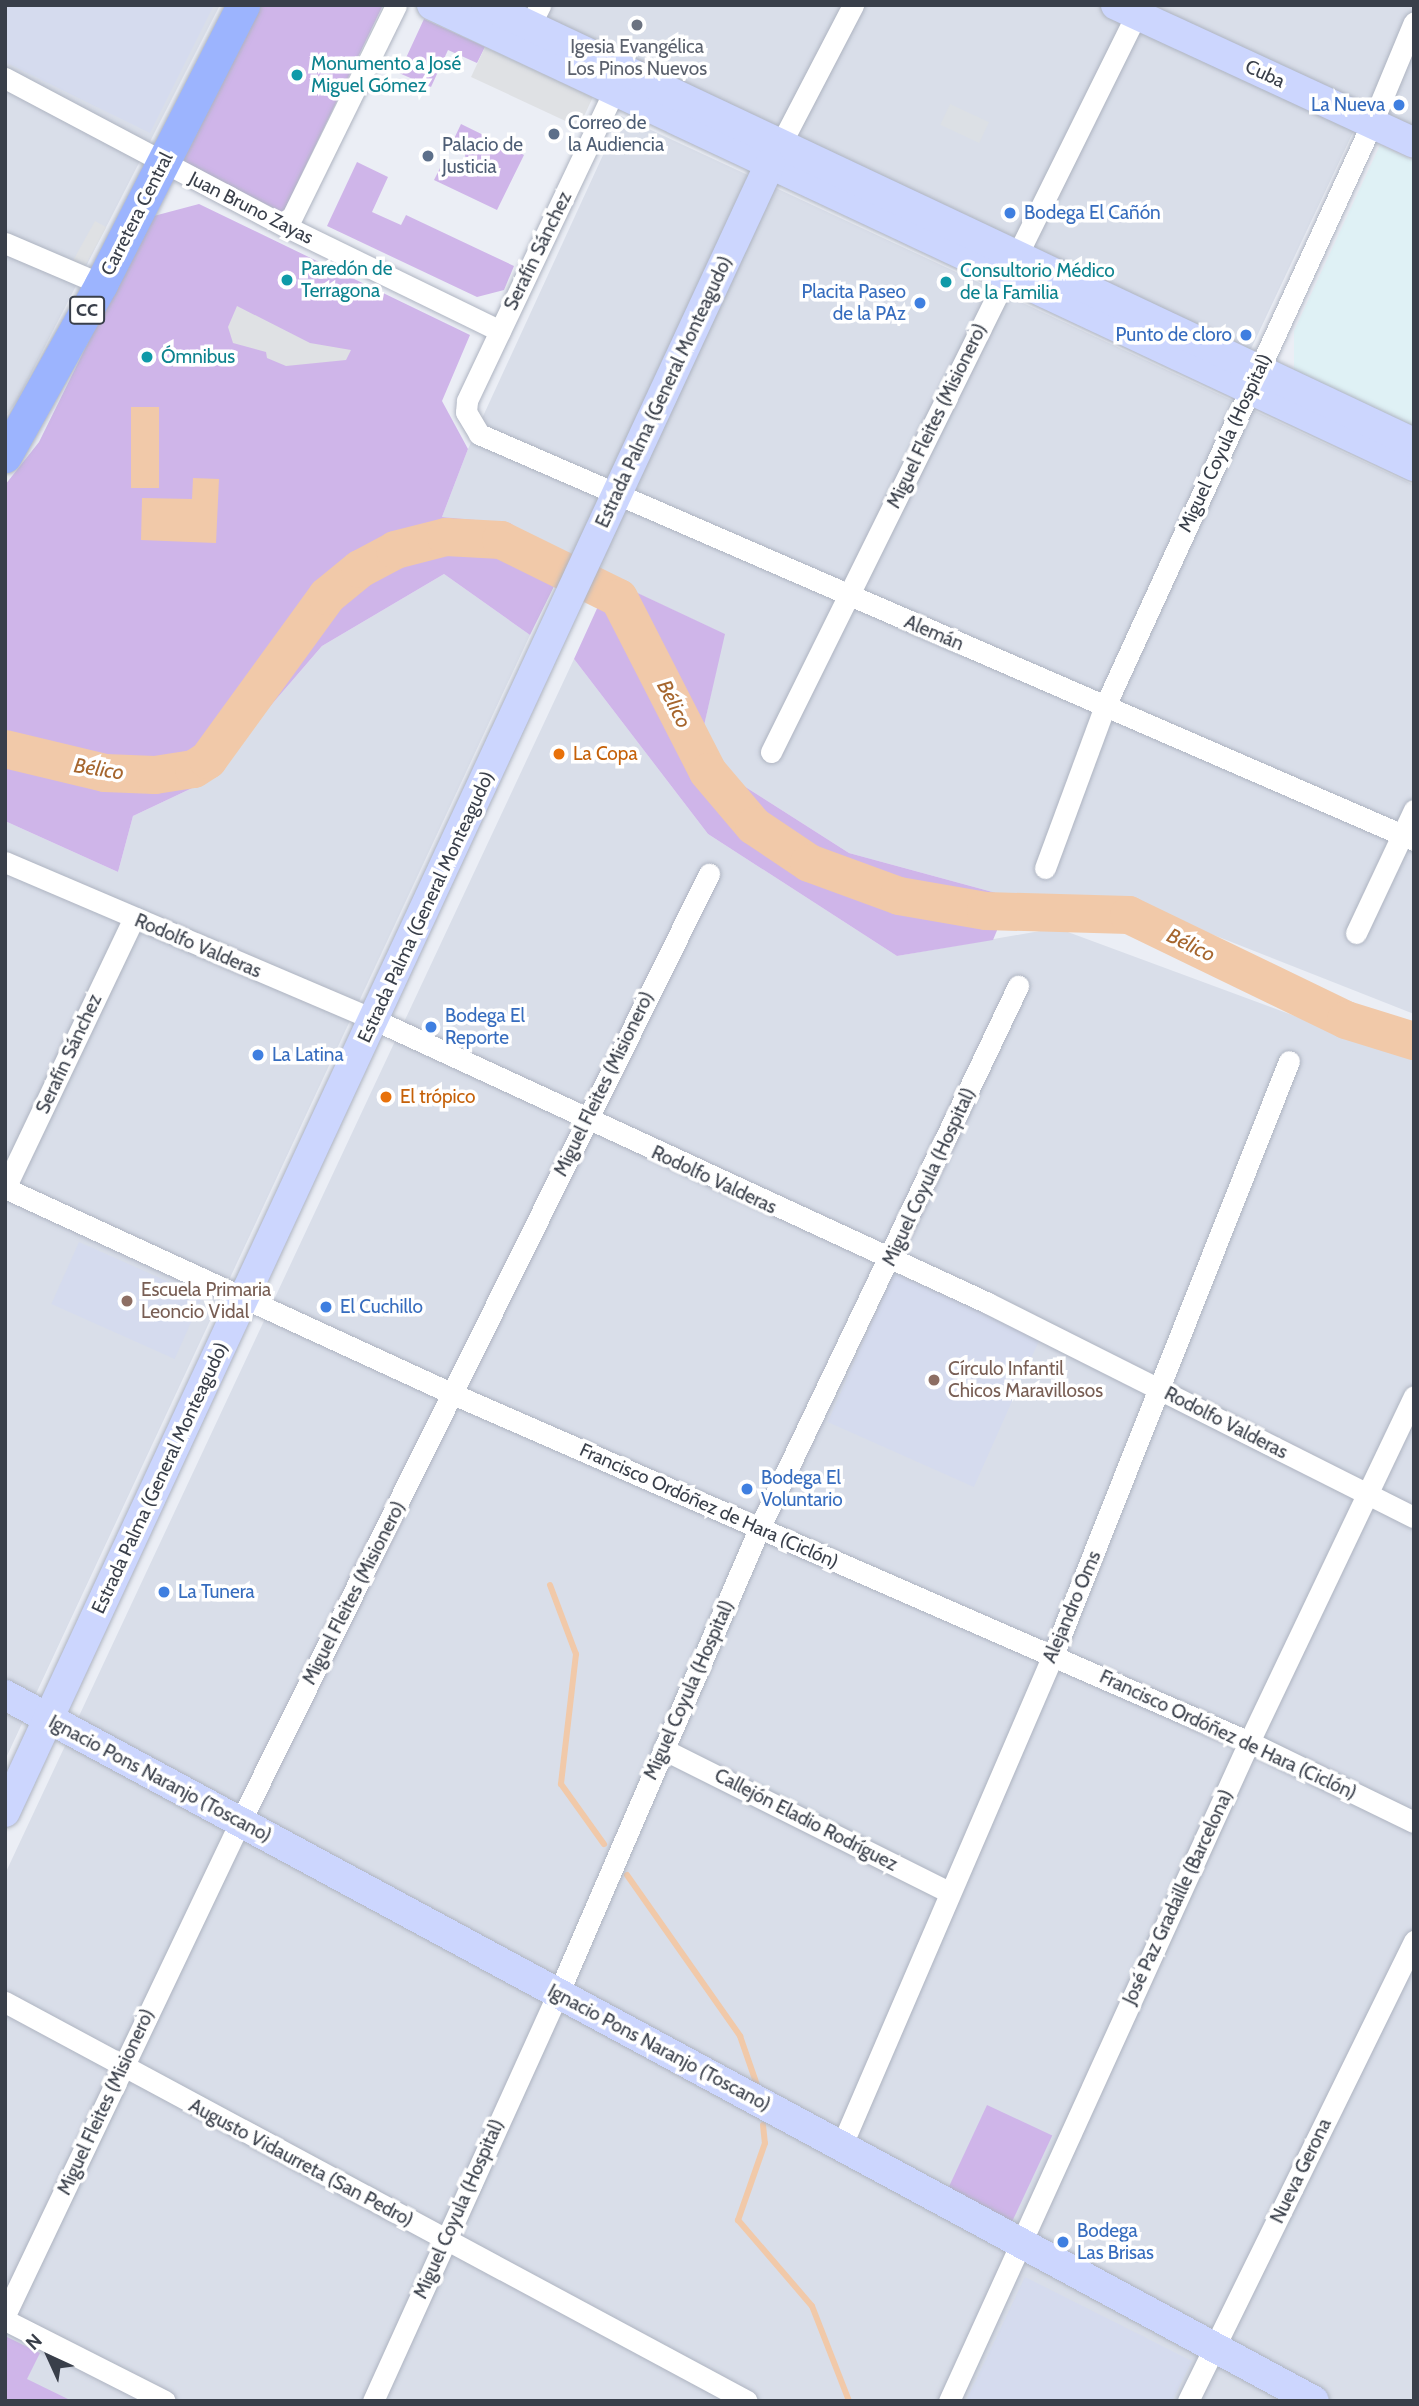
<!DOCTYPE html>
<meta charset="utf-8">
<style>
body{margin:0}
#map{position:relative;width:1419px;height:2406px;overflow:hidden;background:#ebeef5;font-family:Cabin,sans-serif}
div>[style]{position:absolute}
.residential>*{inset:0;background:#d9dee9}
.industrial>*{inset:0;background:#dce0e5;transform-origin:0 0}
.education>*{inset:0;background:#d5dbee;transform-origin:0 0}
.medical>*{inset:0;background:#dff1f5}
.green>*{inset:0;background:#cfb5e9;transform-origin:0 0}
.parking>*{inset:0;background:#dfe1e4;transform-origin:0 0}
.water>*{inset:0;background:#f1c9a9;transform-origin:0 0}
.stream>*{height:6px;margin:-3px;padding:0 3px;transform-origin:3px;border-radius:3px;background:#f1c9a9}
.river>*{height:38px;margin:-19px;padding:0 19px;transform-origin:19px;border-radius:19px;background:#f1c9a9}
.roads{filter:drop-shadow(0 0 2px #aeb4c1) drop-shadow(0 0 2px #aeb4c1)}
.street>*{height:21px;margin:-10.5px;padding:0 10.5px;transform-origin:10.5px;border-radius:10.5px;background:#fff}
.secondary>*{height:30px;margin:-15px;padding:0 15px;transform-origin:15px;border-radius:15px;background:#ccd6fe}
.primary>*{height:33px;margin:-16.5px;padding:0 16.5px;transform-origin:16.5px;border-radius:16.5px;background:#9cb4fe}
.dots>*{width:19px;height:19px;translate:-50% -50%;box-sizing:border-box;border:4px solid #fff;border-radius:50%}
span{translate:-50% -50%;white-space:nowrap;text-align:center;line-height:1.15;-webkit-text-stroke:7px #fff;paint-order:stroke}
.shield-label span{padding:2px 5px;background:#fff;border:2px solid;border-radius:5px;-webkit-text-stroke-width:0}
.shield-label{font-size:18px;color:#393f4a;font-weight:700}
.worship-label{font-size:19px;color:#5b616d}
.culture-label{font-size:19px;color:#0d838f}
.left{translate:0 -50%;text-align:left}
.street-label{font-size:19px;color:#393f4a}
.shop-label{font-size:19px;color:#366cbe}
.right{translate:-100% -50%;text-align:right}
.service-label{font-size:19px;color:#4e5e75}
.food-label{font-size:19px;color:#c56008}
.education-label{font-size:19px;color:#785e54}
.water-label{font-size:21px;color:#a6662e;font-style:italic}
.frame{position:absolute;inset:0;border:7px solid #393f4a;pointer-events:none}
.north{position:absolute;left:14px;top:2322px;width:70px;height:70px;-webkit-text-stroke:5px #fff;paint-order:stroke;rotate:315deg;font-size:19px;font-weight:700;line-height:28px;text-align:center;color:#393f4a}
.north::after{content:'';display:block;margin:auto;width:24px;height:32px;background:#393f4a;clip-path:polygon(50% 0,100% 100%,50% 72%,0 100%)}
</style>
<div id="map">
<div class="residential">
<div style="clip-path:polygon(5px 5px,220px 5px,17px 401px,5px 417px)"></div>
<div style="clip-path:polygon(520px 5px,1414px 5px,1414px 151px,1356px 126px,1250px 351px)"></div>
<div style="clip-path:polygon(621px 116px,1414px 485px,1414px 1014px,1135px 904px,1011px 897px,849px 853px,736px 781px,703px 730px,724px 634px,567px 560px,510px 523px,442px 517px,468px 449px)"></div>
<div style="clip-path:polygon(444px 574px,530px 635px,5px 1760px,5px 821px,118px 872px,133px 816px,205px 782px,322px 646px)"></div>
<div style="clip-path:polygon(574px 659px,708px 834px,897px 956px,1057px 928px,1414px 1060px,1414px 2401px,5px 2401px,5px 1874px)"></div>
</div>
<div class="industrial">
<div style="left:950px;top:104px;width:43px;height:23px;rotate:25deg"></div>
</div>
<div class="education">
<div style="clip-path:polygon(5px 5px,214px 5px,150px 133px,5px 62px)"></div>
<div style="left:79px;top:1242px;width:135px;height:68px;rotate:24deg"></div>
<div style="left:894px;top:1273px;width:160px;height:163px;rotate:24deg"></div>
<div style="clip-path:polygon(1025px 2277px,1192px 2361px,1172px 2401px,966px 2401px)"></div>
</div>
<div class="medical">
<div style="clip-path:polygon(1380px 145px,1414px 161px,1414px 434px,1294px 380px,1294px 331px)"></div>
</div>
<div class="green">
<div style="clip-path:polygon(252px 5px,383px 5px,283px 213px,178px 160px)"></div>
<div style="clip-path:polygon(424px 19px,485px 47px,477px 63px,448px 50px,431px 87px,399px 73px)"></div>
<div style="clip-path:polygon(461px 124px,524px 155px,497px 210px,434px 180px,443px 162px,456px 167px,466px 160px,464px 150px,452px 143px)"></div>
<div style="clip-path:polygon(357px 162px,388px 177px,372px 212px,401px 225px,406px 215px,514px 266px,504px 290px,477px 297px,327px 226px)"></div>
<div style="clip-path:polygon(199px 204px,470px 335px,442px 401px,468px 449px,442px 517px,510px 523px,567px 560px,530px 635px,444px 574px,322px 646px,205px 782px,133px 816px,118px 872px,5px 821px,5px 485px,39px 442px,150px 217px)"></div>
<div style="clip-path:polygon(610px 580px,725px 634px,703px 730px,736px 781px,849px 853px,1011px 897px,993px 940px,897px 956px,708px 834px,574px 659px)"></div>
<div style="left:987px;top:2105px;width:72px;height:97px;rotate:25deg"></div>
<div style="clip-path:polygon(5px 2336px,40px 2353px,27px 2379px,72px 2401px,5px 2401px)"></div>
</div>
<div class="parking">
<div style="left:485px;top:47px;width:119px;height:33px;rotate:25deg"></div>
<div style="left:95px;top:221px;width:13px;height:46px;rotate:29deg"></div>
<div style="clip-path:polygon(237px 306px,310px 343px,351px 350px,346px 360px,286px 366px,267px 358px,266px 352px,233px 343px,228px 327px)"></div>
</div>
<div class="water">
<div style="left:131px;top:407px;width:28px;height:81px"></div>
<div style="clip-path:polygon(193px 478px,219px 479px,216px 543px,141px 540px,142px 498px,192px 499px)"></div>
</div>
<div class="stream">
<div style="left:550px;top:1585px;width:74px;rotate:69.4deg"></div>
<div style="left:576px;top:1654px;width:131px;rotate:96.6deg"></div>
<div style="left:561px;top:1784px;width:74px;rotate:54.4deg"></div>
<div style="left:627px;top:1875px;width:197px;rotate:54.9deg"></div>
<div style="left:740px;top:2036px;width:58px;rotate:70.9deg"></div>
<div style="left:763px;top:2125px;width:18px;rotate:84deg"></div>
<div style="left:765px;top:2143px;width:82px;rotate:109.3deg"></div>
<div style="left:738px;top:2220px;width:113px;rotate:49.3deg"></div>
<div style="left:812px;top:2306px;width:102px;rotate:68.7deg"></div>
</div>
<div class="river">
<div style="left:5px;top:749px;width:103px;rotate:13.5deg"></div>
<div style="left:105px;top:773px;width:50px;rotate:2.3deg"></div>
<div style="left:155px;top:775px;width:39px;rotate:-9deg"></div>
<div style="left:194px;top:769px;width:17px;rotate:-33deg"></div>
<div style="left:208px;top:760px;width:203px;rotate:-54deg"></div>
<div style="left:327px;top:596px;width:43px;rotate:-39.3deg"></div>
<div style="left:360px;top:569px;width:40px;rotate:-28deg"></div>
<div style="left:395px;top:550px;width:53px;rotate:-14.3deg"></div>
<div style="left:446px;top:537px;width:55px;rotate:3.1deg"></div>
<div style="left:501px;top:540px;width:131px;rotate:26.2deg"></div>
<div style="left:619px;top:598px;width:195px;rotate:62.9deg"></div>
<div style="left:708px;top:772px;width:71px;rotate:49.6deg"></div>
<div style="left:754px;top:826px;width:66px;rotate:33.9deg"></div>
<div style="left:809px;top:863px;width:96px;rotate:20.1deg"></div>
<div style="left:899px;top:896px;width:88px;rotate:9.8deg"></div>
<div style="left:986px;top:911px;width:143px;rotate:1.6deg"></div>
<div style="left:1129px;top:915px;width:241px;rotate:25.8deg"></div>
<div style="left:1346px;top:1020px;width:71px;rotate:17.2deg"></div>
</div>
<div class="roads">
<div class="street">
<div style="left:529px;top:27px;width:25px;rotate:-63deg"></div>
<div style="left:5px;top:78px;width:319px;rotate:27.9deg"></div>
<div style="left:287px;top:227px;width:237px;rotate:26deg"></div>
<div style="left:614px;top:91px;width:343px;rotate:115.4deg"></div>
<div style="left:467px;top:401px;width:11px;rotate:95deg"></div>
<div style="left:466px;top:412px;width:26px;rotate:59deg"></div>
<div style="left:479px;top:434px;width:1019px;rotate:23.47deg"></div>
<div style="left:775px;top:155px;width:169px;rotate:-62.5deg"></div>
<div style="left:287px;top:227px;width:247px;rotate:-63.8deg"></div>
<div style="left:5px;top:243px;width:104px;rotate:23.1deg"></div>
<div style="left:771px;top:752px;width:834px;rotate:-63.65deg"></div>
<div style="left:5px;top:862px;width:400px;rotate:23.1deg"></div>
<div style="left:373px;top:1019px;width:677px;rotate:24.79deg"></div>
<div style="left:988px;top:1303px;width:477px;rotate:26.7deg"></div>
<div style="left:1045px;top:868px;width:173px;rotate:-69.7deg"></div>
<div style="left:1105px;top:706px;width:641px;rotate:-65.39deg"></div>
<div style="left:1372px;top:123px;width:109px;rotate:-67.4deg"></div>
<div style="left:1356px;top:933px;width:136px;rotate:-64.8deg"></div>
<div style="left:5px;top:1188px;width:493px;rotate:24.7deg"></div>
<div style="left:453px;top:1394px;width:869px;rotate:23.61deg"></div>
<div style="left:1249px;top:1742px;width:183px;rotate:25.9deg"></div>
<div style="left:5px;top:1188px;width:297px;rotate:-64.5deg"></div>
<div style="left:663px;top:1749px;width:320px;rotate:26.6deg"></div>
<div style="left:5px;top:2002px;width:842px;rotate:28.27deg"></div>
<div style="left:841px;top:2147px;width:536px;rotate:-66.69deg"></div>
<div style="left:1053px;top:1655px;width:639px;rotate:-68.33deg"></div>
<div style="left:5px;top:2315px;width:546px;rotate:-64.51deg"></div>
<div style="left:240px;top:1822px;width:1058px;rotate:-63.68deg"></div>
<div style="left:5px;top:2320px;width:179px;rotate:26.9deg"></div>
<div style="left:373px;top:2401px;width:447px;rotate:-65.6deg"></div>
<div style="left:558px;top:1994px;width:507px;rotate:-66.62deg"></div>
<div style="left:759px;top:1529px;width:602px;rotate:-64.5deg"></div>
<div style="left:949px;top:2401px;width:724px;rotate:-65.52deg"></div>
<div style="left:1249px;top:1742px;width:383px;rotate:-64.5deg"></div>
<div style="left:1188px;top:2401px;width:513px;rotate:-63.83deg"></div>
</div>
<div class="secondary">
<div style="left:432px;top:5px;width:1085px;rotate:25.15deg"></div>
<div style="left:486px;top:5px;width:1026px;rotate:25.27deg"></div>
<div style="left:1116px;top:5px;width:328px;rotate:24.8deg"></div>
<div style="left:5px;top:1695px;width:1487px;rotate:28.34deg"></div>
<div style="left:5px;top:1812px;width:1817px;rotate:-65.1deg"></div>
</div>
<div class="primary">
<div style="left:5px;top:456px;width:197px;rotate:-60.8deg"></div>
<div style="left:101px;top:284px;width:313px;rotate:-63deg"></div>
</div>
</div>
<div class="dots">
<div style="left:637px;top:25px;background:#6b7280"></div>
<div style="left:297px;top:75px;background:#0f9aa8"></div>
<div style="left:1399px;top:105px;background:#3f7fe0"></div>
<div style="left:554px;top:134px;background:#5c6f8a"></div>
<div style="left:428px;top:156px;background:#5c6f8a"></div>
<div style="left:1010px;top:213px;background:#3f7fe0"></div>
<div style="left:287px;top:280px;background:#0f9aa8"></div>
<div style="left:946px;top:282px;background:#0f9aa8"></div>
<div style="left:920px;top:303px;background:#3f7fe0"></div>
<div style="left:1246px;top:335px;background:#3f7fe0"></div>
<div style="left:147px;top:357px;background:#0f9aa8"></div>
<div style="left:559px;top:754px;background:#e8710a"></div>
<div style="left:431px;top:1027px;background:#3f7fe0"></div>
<div style="left:258px;top:1055px;background:#3f7fe0"></div>
<div style="left:386px;top:1097px;background:#e8710a"></div>
<div style="left:127px;top:1301px;background:#8d6e63"></div>
<div style="left:326px;top:1307px;background:#3f7fe0"></div>
<div style="left:934px;top:1380px;background:#8d6e63"></div>
<div style="left:747px;top:1489px;background:#3f7fe0"></div>
<div style="left:164px;top:1592px;background:#3f7fe0"></div>
<div style="left:1063px;top:2242px;background:#3f7fe0"></div>
</div>
<div class="shield-label">
<span style="left:87px;top:310px">CC</span>
</div>
<div class="worship-label">
<span style="left:637px;top:58px">Igesia Evangélica<br>Los Pinos Nuevos</span>
</div>
<div class="culture-label">
<span class="left" style="left:311px;top:75px">Monumento a José<br>Miguel Gómez</span>
<span class="left" style="left:301px;top:280px">Paredón de<br>Terragona</span>
<span class="left" style="left:960px;top:282px">Consultorio Médico<br>de la Familia</span>
<span class="left" style="left:161px;top:357px">Ómnibus</span>
</div>
<div class="street-label">
<span style="left:1265px;top:74px;rotate:25deg">Cuba</span>
<span style="left:251px;top:208px;rotate:27deg">Juan Bruno Zayas</span>
<span style="left:137px;top:214px;rotate:-63deg">Carretera Central</span>
<span style="left:538px;top:251px;rotate:-64deg">Serafín Sánchez</span>
<span style="left:664px;top:392px;rotate:-65deg">Estrada Palma (General Monteagudo)</span>
<span style="left:937px;top:416px;rotate:-64deg">Miguel Fleites (Misionero)</span>
<span style="left:1225px;top:443px;rotate:-65deg">Miguel Coyula (Hospital)</span>
<span style="left:934px;top:633px;rotate:23deg">Alemán</span>
<span style="left:426px;top:907px;rotate:-65deg">Estrada Palma (General Monteagudo)</span>
<span style="left:198px;top:946px;rotate:23deg">Rodolfo Valderas</span>
<span style="left:69px;top:1054px;rotate:-65deg">Serafín Sánchez</span>
<span style="left:604px;top:1084px;rotate:-64deg">Miguel Fleites (Misionero)</span>
<span style="left:929px;top:1177px;rotate:-65deg">Miguel Coyula (Hospital)</span>
<span style="left:714px;top:1180px;rotate:25deg">Rodolfo Valderas</span>
<span style="left:1226px;top:1423px;rotate:27deg">Rodolfo Valderas</span>
<span style="left:160px;top:1478px;rotate:-65deg">Estrada Palma (General Monteagudo)</span>
<span style="left:709px;top:1506px;rotate:24deg">Francisco Ordóñez de Hara (Ciclón)</span>
<span style="left:354px;top:1593px;rotate:-63deg">Miguel Fleites (Misionero)</span>
<span style="left:1072px;top:1607px;rotate:-67deg">Alejandro Oms</span>
<span style="left:689px;top:1690px;rotate:-66deg">Miguel Coyula (Hospital)</span>
<span style="left:1228px;top:1735px;rotate:25deg">Francisco Ordóñez de Hara (Ciclón)</span>
<span style="left:160px;top:1779px;rotate:28deg">Ignacio Pons Naranjo (Toscano)</span>
<span style="left:806px;top:1820px;rotate:27deg">Callejón Eladio Rodríguez</span>
<span style="left:1178px;top:1897px;rotate:-65deg">José Paz Gradaille (Barcelona)</span>
<span style="left:659px;top:2048px;rotate:28deg">Ignacio Pons Naranjo (Toscano)</span>
<span style="left:106px;top:2102px;rotate:-65deg">Miguel Fleites (Misionero)</span>
<span style="left:301px;top:2163px;rotate:28deg">Augusto Vidaurreta (San Pedro)</span>
<span style="left:1301px;top:2171px;rotate:-64deg">Nueva Gerona</span>
<span style="left:459px;top:2209px;rotate:-66deg">Miguel Coyula (Hospital)</span>
</div>
<div class="shop-label">
<span class="right" style="left:1385px;top:105px">La Nueva</span>
<span class="left" style="left:1024px;top:213px">Bodega El Cañón</span>
<span class="right" style="left:906px;top:303px">Placita Paseo<br>de la PAz</span>
<span class="right" style="left:1232px;top:335px">Punto de cloro</span>
<span class="left" style="left:445px;top:1027px">Bodega El<br>Reporte</span>
<span class="left" style="left:272px;top:1055px">La Latina</span>
<span class="left" style="left:340px;top:1307px">El Cuchillo</span>
<span class="left" style="left:761px;top:1489px">Bodega El<br>Voluntario</span>
<span class="left" style="left:178px;top:1592px">La Tunera</span>
<span class="left" style="left:1077px;top:2242px">Bodega<br>Las Brisas</span>
</div>
<div class="service-label">
<span class="left" style="left:568px;top:134px">Correo de<br>la Audiencia</span>
<span class="left" style="left:442px;top:156px">Palacio de<br>Justicia</span>
</div>
<div class="food-label">
<span class="left" style="left:573px;top:754px">La Copa</span>
<span class="left" style="left:400px;top:1097px">El trópico</span>
</div>
<div class="education-label">
<span class="left" style="left:141px;top:1301px">Escuela Primaria<br>Leoncio Vidal</span>
<span class="left" style="left:948px;top:1380px">Círculo Infantil<br>Chicos Maravillosos</span>
</div>
<div class="water-label">
<span style="left:674px;top:704px;rotate:63deg">Bélico</span>
<span style="left:99px;top:769px;rotate:9deg">Bélico</span>
<span style="left:1191px;top:945px;rotate:26deg">Bélico</span>
</div>
<div class="frame"></div>
<div class="north">N</div>
</div>
